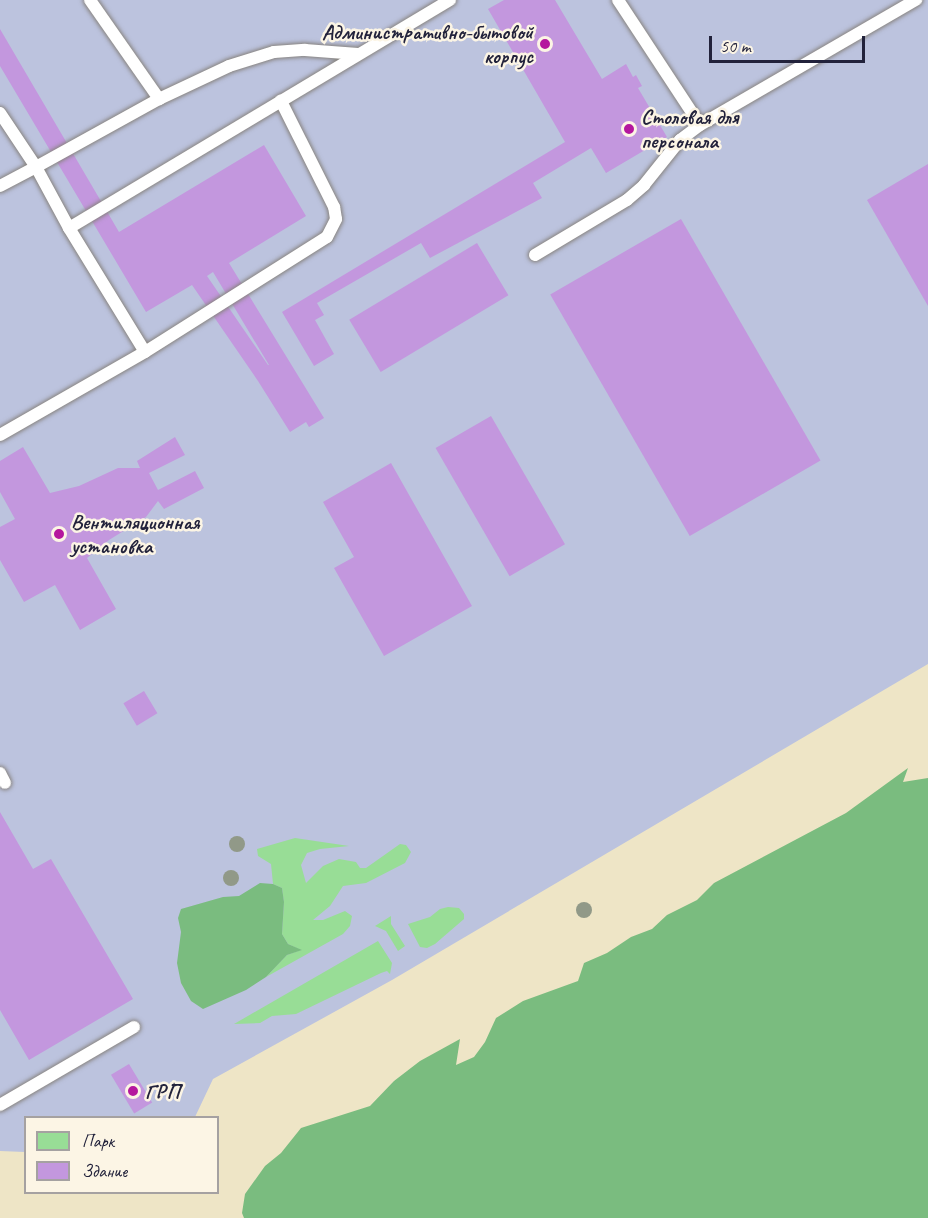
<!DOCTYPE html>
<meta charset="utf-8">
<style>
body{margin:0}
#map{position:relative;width:928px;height:1218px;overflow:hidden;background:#eee5c6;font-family:Caveat,sans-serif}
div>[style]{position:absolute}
.industrial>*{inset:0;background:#bcc3de}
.green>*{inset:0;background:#98dd96}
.forest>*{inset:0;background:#7abc7f}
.building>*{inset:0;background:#c397de;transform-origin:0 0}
.roads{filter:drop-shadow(0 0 2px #888480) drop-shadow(0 0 2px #888480)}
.lane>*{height:12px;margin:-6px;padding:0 6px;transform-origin:6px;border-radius:6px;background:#fff}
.trees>*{width:16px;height:16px;margin:-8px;border-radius:50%;background:#919988}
.dots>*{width:16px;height:16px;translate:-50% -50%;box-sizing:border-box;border:3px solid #fcf5e5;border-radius:50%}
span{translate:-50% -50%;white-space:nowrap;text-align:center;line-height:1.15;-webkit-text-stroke:5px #fcf5e5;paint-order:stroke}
.poi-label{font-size:21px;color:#22223b;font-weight:700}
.right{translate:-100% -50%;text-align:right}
.left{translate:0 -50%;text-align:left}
.legend{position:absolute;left:24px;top:1116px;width:195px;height:78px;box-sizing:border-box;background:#fcf5e5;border:2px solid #a5a1a1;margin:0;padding:8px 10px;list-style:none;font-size:18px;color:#22223b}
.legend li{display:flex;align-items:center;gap:12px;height:30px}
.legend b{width:30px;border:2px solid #a5a1a1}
.scale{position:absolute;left:709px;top:36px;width:156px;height:27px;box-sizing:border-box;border:3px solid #22223b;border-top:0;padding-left:8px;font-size:18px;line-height:21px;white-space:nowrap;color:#22223b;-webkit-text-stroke:4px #fcf5e5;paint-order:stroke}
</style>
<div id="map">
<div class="industrial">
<div style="clip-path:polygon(0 0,928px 0,928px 664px,392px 980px,213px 1079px,195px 1117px,26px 1118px,25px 1152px,0 1151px)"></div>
</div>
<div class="green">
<div style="clip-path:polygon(295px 838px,349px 846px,320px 849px,307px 853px,301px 865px,306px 883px,323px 866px,339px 859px,356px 862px,360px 868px,366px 868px,400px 844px,406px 845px,411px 852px,405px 863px,366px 883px,343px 886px,330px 906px,313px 920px,323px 920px,345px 911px,352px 916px,350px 926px,343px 934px,266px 977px,287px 955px,301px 950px,288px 944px,282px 934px,284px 902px,282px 888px,273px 884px,271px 864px,258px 856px,257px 849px)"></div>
<div style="clip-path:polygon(448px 907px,459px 908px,464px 914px,464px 919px,435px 944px,427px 948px,420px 947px,408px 924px,430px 917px,440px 909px)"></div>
<div style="clip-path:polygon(391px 916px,391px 924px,405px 946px,398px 951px,386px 931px,375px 926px)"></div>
<div style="clip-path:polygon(378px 941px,392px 963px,390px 974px,387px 971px,381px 973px,296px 1014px,272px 1016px,260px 1023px,234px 1024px)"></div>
</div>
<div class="forest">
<div style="clip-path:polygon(908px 768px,903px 782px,928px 778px,928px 1218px,244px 1218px,242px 1213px,245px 1194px,265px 1166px,281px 1153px,301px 1128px,370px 1106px,394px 1081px,420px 1061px,460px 1039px,456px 1065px,474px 1057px,485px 1042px,496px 1018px,523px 1001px,578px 981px,584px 963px,607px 953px,631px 937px,652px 929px,667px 915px,697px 900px,714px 883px,846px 813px)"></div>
<div style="clip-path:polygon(260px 883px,273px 884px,282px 888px,284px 902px,282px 934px,288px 944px,302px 950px,287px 955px,266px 977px,246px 990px,203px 1009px,191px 1001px,181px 983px,177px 963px,181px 932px,178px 918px,181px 909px,223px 897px,239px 896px)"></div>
</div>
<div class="building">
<div style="clip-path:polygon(504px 0,555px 0,602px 79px,626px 64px,633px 77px,636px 75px,642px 86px,638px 88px,667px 137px,606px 173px,591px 148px,533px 183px,542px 198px,430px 258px,421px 243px,317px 303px,324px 315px,315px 320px,334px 354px,314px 366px,282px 312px,565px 142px,488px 9px)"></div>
<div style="clip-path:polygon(evenodd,0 29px,119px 232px,264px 145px,306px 216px,229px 263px,324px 418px,309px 427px,306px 422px,290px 432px,258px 381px,192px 285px,146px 312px,0 66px,0 29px,213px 272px,269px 365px,268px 365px,207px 276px,213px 272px)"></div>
<div style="clip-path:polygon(928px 164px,928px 306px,867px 200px)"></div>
<div style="left:681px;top:219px;width:279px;height:151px;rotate:60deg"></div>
<div style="left:477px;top:243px;width:61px;height:149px;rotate:59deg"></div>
<div style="left:491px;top:416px;width:148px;height:64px;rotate:60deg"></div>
<div style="clip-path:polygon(175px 437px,185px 455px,149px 473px,158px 490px,195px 471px,204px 488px,164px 509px,158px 501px,146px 517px,109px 540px,87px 558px,116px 609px,80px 630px,55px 585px,24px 602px,0 560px,0 527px,15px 519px,0 492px,0 461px,23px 447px,50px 493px,79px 486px,118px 468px,140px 468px,137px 461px)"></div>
<div style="clip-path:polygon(391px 463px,472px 606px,384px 656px,334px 568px,354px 557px,323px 502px)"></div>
<div style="left:144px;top:691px;width:26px;height:24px;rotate:59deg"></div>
<div style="clip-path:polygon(0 812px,33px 869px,51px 859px,133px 999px,29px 1060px,0 1010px)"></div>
<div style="left:129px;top:1064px;width:45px;height:21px;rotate:59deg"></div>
</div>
<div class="roads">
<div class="lane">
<div style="left:90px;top:0;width:121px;rotate:55.1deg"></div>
<div style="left:618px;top:0;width:149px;rotate:56.7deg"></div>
<div style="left:0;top:113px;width:65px;rotate:56.3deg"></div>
<div style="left:36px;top:167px;width:141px;rotate:-28.9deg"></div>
<div style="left:159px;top:99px;width:77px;rotate:-25.2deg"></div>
<div style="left:229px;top:66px;width:47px;rotate:-17.3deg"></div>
<div style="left:274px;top:52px;width:31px;rotate:-4deg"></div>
<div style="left:305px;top:50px;width:53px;rotate:4.3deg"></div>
<div style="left:0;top:186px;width:41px;rotate:-27.8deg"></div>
<div style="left:36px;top:167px;width:69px;rotate:61.6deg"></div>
<div style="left:69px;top:228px;width:145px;rotate:58.5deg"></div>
<div style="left:69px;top:228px;width:444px;rotate:-30.9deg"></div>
<div style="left:535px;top:255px;width:107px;rotate:-30.9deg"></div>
<div style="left:627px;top:200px;width:23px;rotate:-41deg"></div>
<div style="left:644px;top:185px;width:58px;rotate:-51.3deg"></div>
<div style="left:680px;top:140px;width:25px;rotate:-37deg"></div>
<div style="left:700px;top:125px;width:250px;rotate:-30.1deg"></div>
<div style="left:0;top:435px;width:167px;rotate:-29.8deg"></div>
<div style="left:145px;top:352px;width:215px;rotate:-32.3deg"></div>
<div style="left:327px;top:237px;width:20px;rotate:-63deg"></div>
<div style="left:336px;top:219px;width:12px;rotate:-99deg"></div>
<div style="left:334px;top:207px;width:119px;rotate:-116.6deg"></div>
<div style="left:0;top:773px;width:11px;rotate:63deg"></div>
<div style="left:0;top:1105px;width:155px;rotate:-30.2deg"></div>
</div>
</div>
<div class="trees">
<div style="left:237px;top:844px"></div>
<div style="left:231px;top:878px"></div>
<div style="left:584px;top:910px"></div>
</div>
<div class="dots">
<div style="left:545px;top:44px;background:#b5179e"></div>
<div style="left:629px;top:129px;background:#b5179e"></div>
<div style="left:59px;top:534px;background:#b5179e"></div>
<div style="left:133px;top:1091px;background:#b5179e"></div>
</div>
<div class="poi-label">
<span class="right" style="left:533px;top:44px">Административно-бытовой<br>корпус</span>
<span class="left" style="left:641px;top:129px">Столовая для<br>персонала</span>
<span class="left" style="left:71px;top:534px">Вентиляционная<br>установка</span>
<span class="left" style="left:145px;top:1091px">ГРП</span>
</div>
<ul class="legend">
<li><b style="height:16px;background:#98dd96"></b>Парк</li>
<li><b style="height:16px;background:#c397de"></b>Здание</li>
</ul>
<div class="scale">50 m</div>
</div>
